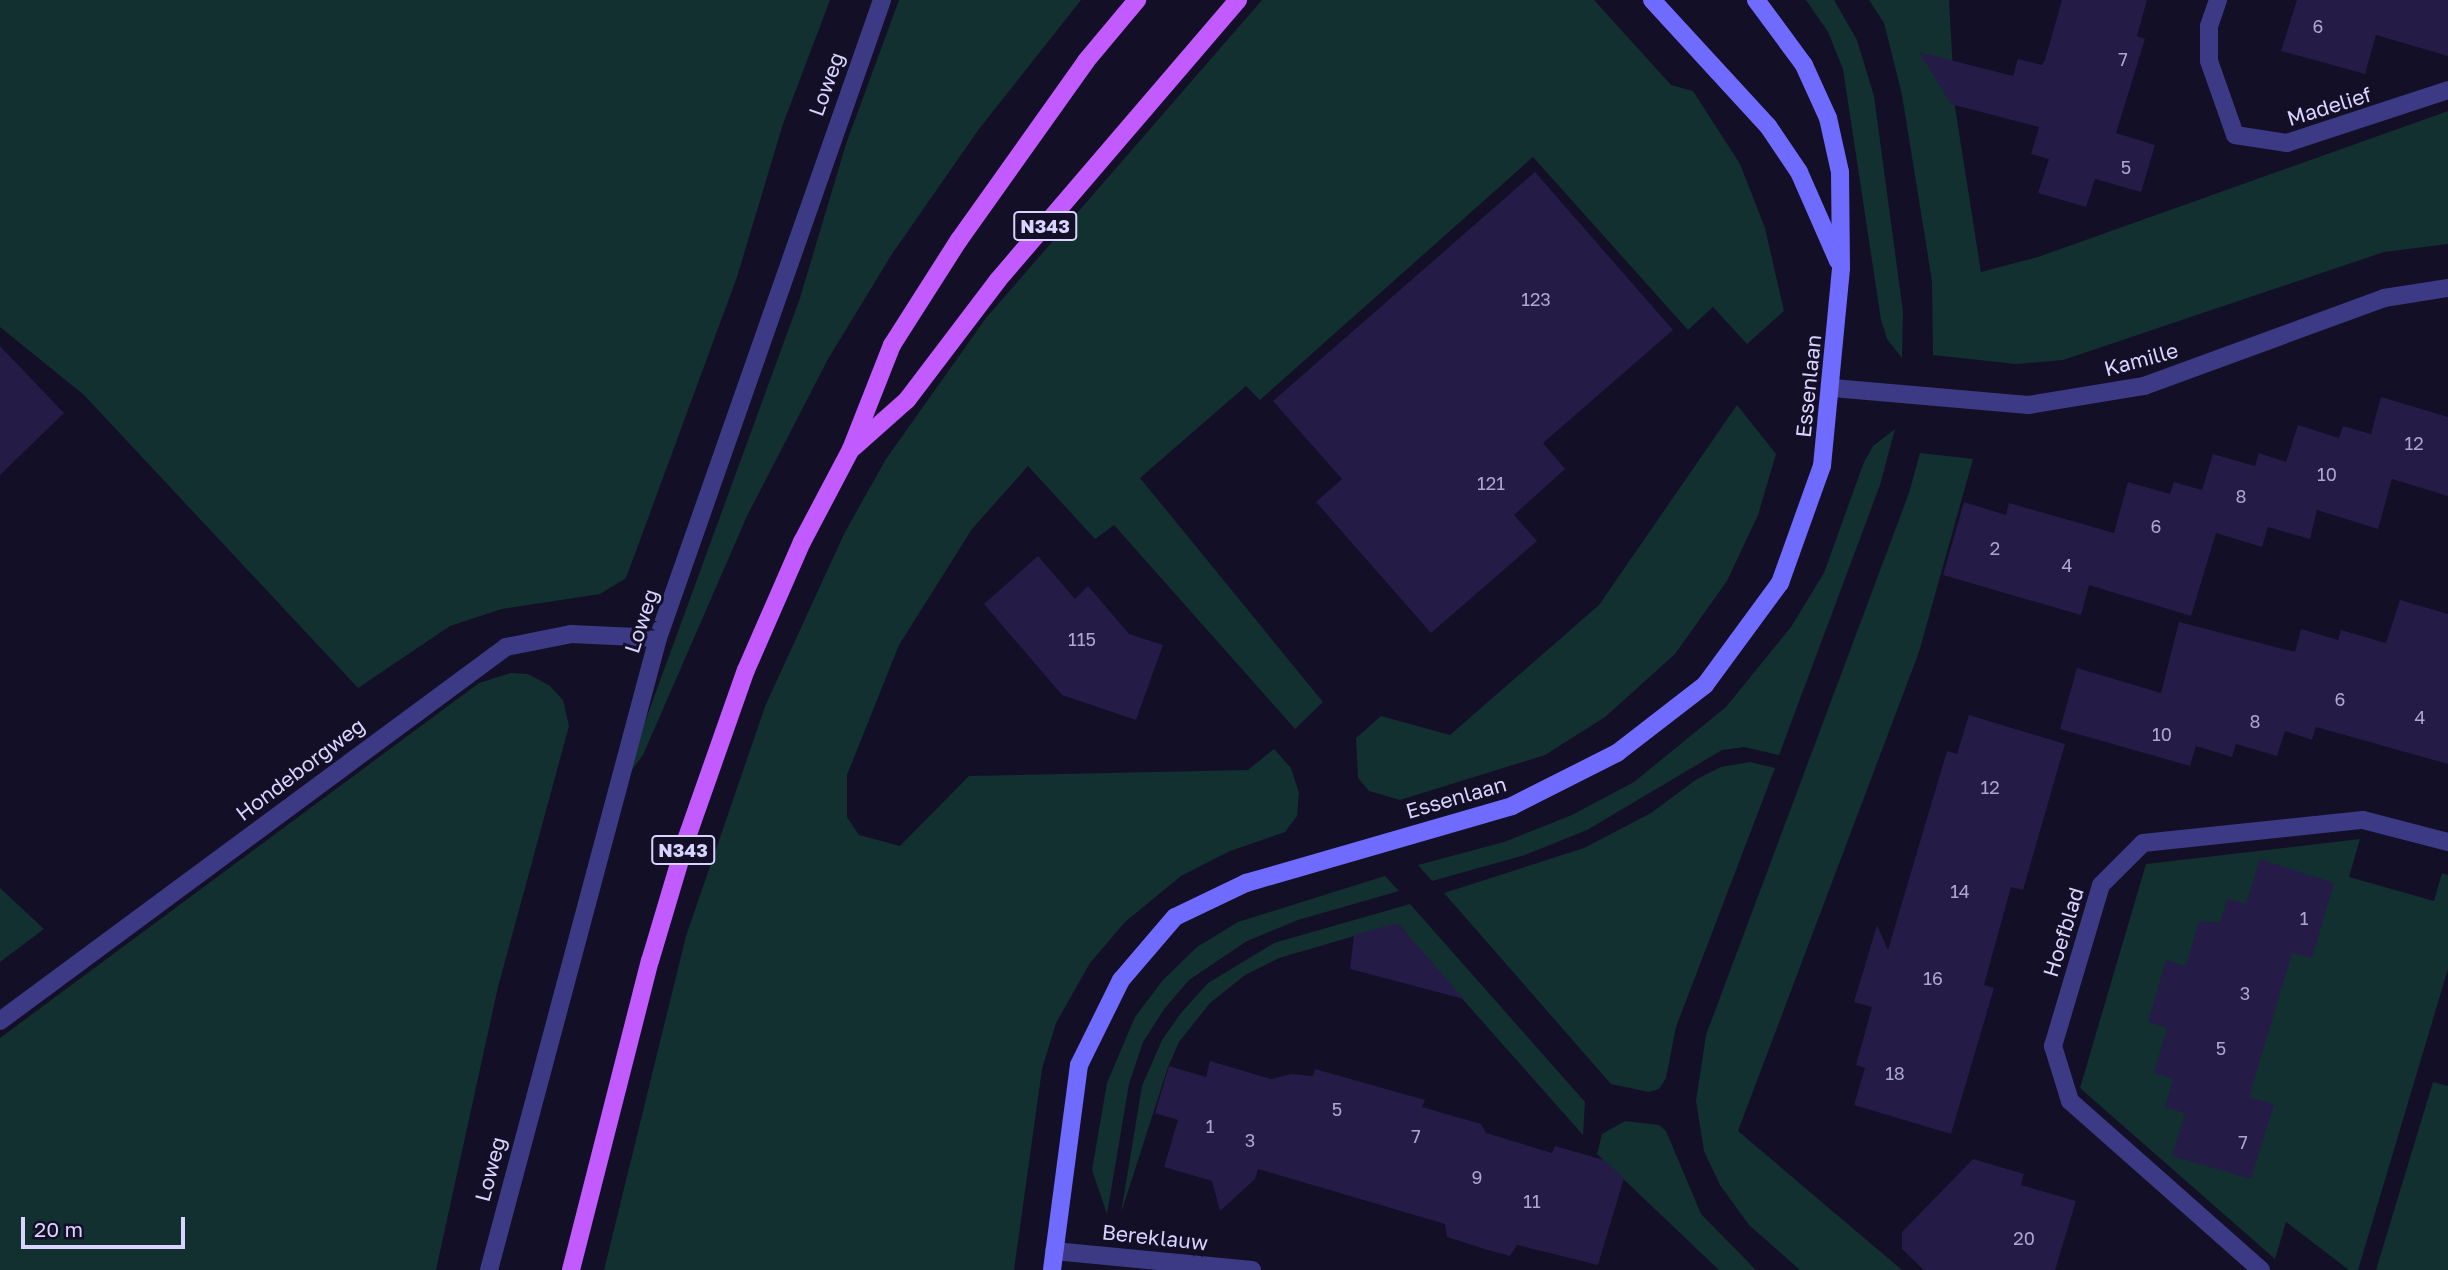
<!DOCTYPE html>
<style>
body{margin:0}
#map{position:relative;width:2448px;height:1270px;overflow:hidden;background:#130f26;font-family:"Golos Text",sans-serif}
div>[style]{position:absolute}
.green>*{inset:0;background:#12302f}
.building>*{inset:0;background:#241b47}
.street>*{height:18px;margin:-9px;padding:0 9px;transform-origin:9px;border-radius:9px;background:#3d3a85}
.secondary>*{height:18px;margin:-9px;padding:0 9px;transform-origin:9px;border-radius:9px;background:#6f6bff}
.primary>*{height:18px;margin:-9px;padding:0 9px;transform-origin:9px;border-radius:9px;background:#c25bff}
span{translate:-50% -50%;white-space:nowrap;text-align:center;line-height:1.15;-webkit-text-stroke:6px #130f26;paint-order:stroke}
.number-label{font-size:18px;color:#aca6d1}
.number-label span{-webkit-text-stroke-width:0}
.shield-label span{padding:2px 5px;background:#130f26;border:2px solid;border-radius:5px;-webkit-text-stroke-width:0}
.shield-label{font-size:19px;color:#d9d4ff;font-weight:700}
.street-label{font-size:21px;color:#d9d4ff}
.scale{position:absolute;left:21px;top:1217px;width:164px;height:32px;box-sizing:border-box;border:4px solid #d9d4ff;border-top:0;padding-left:9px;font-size:21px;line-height:24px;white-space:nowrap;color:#d9d4ff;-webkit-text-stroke:5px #130f26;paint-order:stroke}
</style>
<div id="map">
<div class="green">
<div style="clip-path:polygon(0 0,830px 0,783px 124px,737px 277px,626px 578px,600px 594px,502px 609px,450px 626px,358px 688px,84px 395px,0 327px)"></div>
<div style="clip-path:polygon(899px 0,1081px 0,979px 129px,892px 254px,828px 359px,747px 516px,643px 755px,623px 782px,800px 298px,846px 144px)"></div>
<div style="clip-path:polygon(1262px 0,1594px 0,1671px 85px,1693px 91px,1740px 164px,1765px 228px,1784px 311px,1747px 344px,1713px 307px,1688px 330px,1533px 157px,1260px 400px,1246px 386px,1140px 478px,1323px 702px,1295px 729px,1114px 525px,1095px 539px,1028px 466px,972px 529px,899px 645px,847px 775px,847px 817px,859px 835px,900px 846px,969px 776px,1248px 770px,1274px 749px,1291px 768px,1299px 793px,1297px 816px,1285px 832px,1230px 851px,1181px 876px,1125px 922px,1090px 963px,1056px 1023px,1042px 1069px,1014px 1270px,604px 1270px,686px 936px,766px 704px,845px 532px,886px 459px,986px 318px)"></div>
<div style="clip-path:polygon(1806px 0,1834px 0,1857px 40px,1874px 96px,1903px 312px,1902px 358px,1887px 339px,1881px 320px,1843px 69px,1828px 32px)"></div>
<div style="clip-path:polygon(1869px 0,1949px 0,1955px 107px,1981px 272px,2038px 257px,2448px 111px,2448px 244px,2384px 252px,2063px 360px,2016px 364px,1933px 355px,1932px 281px,1902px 95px,1884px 23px)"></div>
<div style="clip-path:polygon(1737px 405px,1776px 454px,1758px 515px,1727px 581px,1675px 654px,1605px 717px,1545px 755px,1400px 800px,1369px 791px,1358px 778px,1356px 738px,1381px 716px,1450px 735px,1599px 605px)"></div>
<div style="clip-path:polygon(1895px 429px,1880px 485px,1779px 755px,1744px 747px,1722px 750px,1587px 830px,1525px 855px,1432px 881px,1418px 865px,1504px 842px,1572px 815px,1634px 782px,1726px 707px,1791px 627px,1824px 573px,1864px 462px,1873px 446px)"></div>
<div style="clip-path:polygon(1920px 453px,1973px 459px,1919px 652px,1738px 1131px,1902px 1270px,1800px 1270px,1749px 1225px,1720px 1185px,1704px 1151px,1696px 1101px,1706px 1035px,1909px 493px)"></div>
<div style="clip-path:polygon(511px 673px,528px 674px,550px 686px,563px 700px,569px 726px,498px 987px,436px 1270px,0 1270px,0 1038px,479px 683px)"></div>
<div style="clip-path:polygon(1750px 762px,1775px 768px,1676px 1027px,1666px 1078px,1659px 1089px,1649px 1092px,1611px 1084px,1444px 893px,1584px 848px,1651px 813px,1697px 779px,1721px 767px)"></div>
<div style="clip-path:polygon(2360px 839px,2349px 877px,2434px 901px,2442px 873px,2448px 875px,2448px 969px,2358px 1270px,2349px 1270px,2286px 1222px,2275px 1259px,2080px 1088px,2146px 864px)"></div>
<div style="clip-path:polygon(1385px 876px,1399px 891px,1298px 920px,1247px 941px,1189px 980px,1165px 1008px,1143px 1042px,1129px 1084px,1107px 1214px,1092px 1170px,1107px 1083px,1135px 1017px,1163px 980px,1197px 947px,1238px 922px)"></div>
<div style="clip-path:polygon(0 888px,44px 929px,0 962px)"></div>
<div style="clip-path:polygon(1410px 904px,1585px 1102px,1583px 1135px,1396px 924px,1279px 958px,1245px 975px,1210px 1003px,1179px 1042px,1168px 1067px,1121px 1213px,1142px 1086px,1162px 1040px,1181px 1013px,1208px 983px,1274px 943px)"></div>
<div style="clip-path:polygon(2433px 1082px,2448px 1086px,2448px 1270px,2376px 1270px)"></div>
<div style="clip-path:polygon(1625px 1121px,1659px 1125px,1666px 1131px,1701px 1214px,1756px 1270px,1719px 1270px,1597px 1154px,1602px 1134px)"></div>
</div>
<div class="building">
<div style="clip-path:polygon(2062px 0,2147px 0,2137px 36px,2145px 39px,2116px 133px,2155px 145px,2141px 192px,2095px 179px,2086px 207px,2038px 193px,2049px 159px,2031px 154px,2039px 127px,1951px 104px,1919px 52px,2013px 76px,2018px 59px,2042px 65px,2045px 60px)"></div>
<div style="clip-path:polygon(2297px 0,2448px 0,2448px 56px,2376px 35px,2365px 74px,2281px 51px)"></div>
<div style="clip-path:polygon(1535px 172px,1673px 330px,1543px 443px,1565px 469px,1514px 515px,1537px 541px,1431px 633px,1316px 502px,1342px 479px,1273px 401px)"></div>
<div style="clip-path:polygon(0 346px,64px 413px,0 475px)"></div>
<div style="clip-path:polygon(2381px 397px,2448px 417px,2448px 496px,2392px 479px,2378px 529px,2317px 510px,2310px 539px,2268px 527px,2262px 547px,2216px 533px,2191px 616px,2089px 585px,2081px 615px,1943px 575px,1964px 502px,2006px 515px,2009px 503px,2114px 533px,2128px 482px,2170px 494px,2174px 482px,2202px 490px,2213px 454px,2255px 466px,2259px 453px,2286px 462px,2298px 425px,2339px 438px,2343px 426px,2371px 434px)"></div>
<div style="clip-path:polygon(1038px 556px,1075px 599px,1088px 586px,1129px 634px,1163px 645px,1136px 720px,1062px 695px,984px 604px)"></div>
<div style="clip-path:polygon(2400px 600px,2448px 614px,2448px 764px,2316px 727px,2312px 740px,2285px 731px,2277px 756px,2236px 744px,2232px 757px,2196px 746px,2190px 766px,2060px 729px,2077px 668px,2161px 693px,2179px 622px,2295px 652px,2301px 629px,2338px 640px,2341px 630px,2386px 643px)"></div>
<div style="clip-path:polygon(1969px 715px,2065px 744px,2023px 890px,2011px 887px,1984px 985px,1994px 988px,1951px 1134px,1854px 1105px,1865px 1068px,1856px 1065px,1872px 1007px,1854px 1002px,1877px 925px,1888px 950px,1947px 751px,1957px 754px)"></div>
<div style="clip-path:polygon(2260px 859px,2334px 883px,2312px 958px,2292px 953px,2249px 1097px,2274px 1104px,2251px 1179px,2172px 1156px,2185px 1113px,2165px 1107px,2173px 1079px,2154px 1073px,2167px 1028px,2148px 1022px,2166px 960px,2186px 966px,2199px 921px,2220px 923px,2227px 899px,2246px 904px)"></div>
<div style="clip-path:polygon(1398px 923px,1408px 935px,1464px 999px,1350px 969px,1354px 935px)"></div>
<div style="clip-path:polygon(1210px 1061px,1271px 1079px,1291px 1074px,1313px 1076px,1315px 1069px,1425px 1100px,1422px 1107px,1481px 1124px,1486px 1133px,1552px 1153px,1555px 1146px,1604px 1160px,1624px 1178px,1598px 1265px,1517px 1245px,1510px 1256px,1488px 1250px,1447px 1237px,1445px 1224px,1258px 1169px,1255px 1179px,1220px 1211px,1212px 1181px,1164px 1167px,1178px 1120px,1155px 1113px,1169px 1066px,1206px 1077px)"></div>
<div style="clip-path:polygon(1973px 1159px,2024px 1174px,2021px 1185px,2076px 1201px,2055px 1270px,1924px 1270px,1902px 1249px,1902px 1232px)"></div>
</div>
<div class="street">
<div style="left:2218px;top:0;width:28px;rotate:109deg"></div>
<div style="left:2209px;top:26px;width:35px;rotate:90deg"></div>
<div style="left:2209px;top:61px;width:78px;rotate:70.6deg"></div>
<div style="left:2235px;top:135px;width:53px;rotate:8.7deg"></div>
<div style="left:2287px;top:143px;width:169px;rotate:-18.2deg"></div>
<div style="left:1833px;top:388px;width:196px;rotate:5deg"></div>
<div style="left:2028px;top:405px;width:118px;rotate:-9.3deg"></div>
<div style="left:2144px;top:386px;width:256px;rotate:-20.1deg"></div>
<div style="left:2384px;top:298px;width:65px;rotate:-8.9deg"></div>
<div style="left:0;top:1021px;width:629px;rotate:-36.47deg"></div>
<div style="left:506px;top:647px;width:66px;rotate:-11.3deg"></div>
<div style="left:571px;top:634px;width:87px;rotate:2.6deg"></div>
<div style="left:1054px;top:1251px;width:199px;rotate:5.5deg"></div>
<div style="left:489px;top:1270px;width:654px;rotate:-75.03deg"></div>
<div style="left:658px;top:638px;width:676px;rotate:-70.65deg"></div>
<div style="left:2261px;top:1270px;width:255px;rotate:-138.5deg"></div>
<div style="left:2070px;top:1101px;width:58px;rotate:-107.2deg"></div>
<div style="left:2053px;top:1046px;width:168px;rotate:-73.4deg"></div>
<div style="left:2101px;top:885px;width:59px;rotate:-45deg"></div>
<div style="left:2143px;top:843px;width:221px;rotate:-6deg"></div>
<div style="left:2363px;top:820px;width:88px;rotate:14.5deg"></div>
</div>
<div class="secondary">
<div style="left:1652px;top:0;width:171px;rotate:47.4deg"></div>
<div style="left:1768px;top:126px;width:55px;rotate:56deg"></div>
<div style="left:1799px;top:172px;width:97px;rotate:66.3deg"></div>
<div style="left:1052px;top:1270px;width:207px;rotate:-82.5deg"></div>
<div style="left:1079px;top:1065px;width:95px;rotate:-63.7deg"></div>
<div style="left:1121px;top:980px;width:83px;rotate:-49.4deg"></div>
<div style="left:1175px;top:917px;width:79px;rotate:-25.6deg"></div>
<div style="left:1246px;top:883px;width:277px;rotate:-16.1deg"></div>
<div style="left:1512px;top:806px;width:118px;rotate:-26.8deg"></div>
<div style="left:1617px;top:753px;width:111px;rotate:-37.7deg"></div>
<div style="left:1705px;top:685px;width:127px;rotate:-53.7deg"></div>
<div style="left:1780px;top:583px;width:124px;rotate:-70.3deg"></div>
<div style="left:1822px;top:466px;width:199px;rotate:-84.5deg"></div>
<div style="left:1841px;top:268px;width:96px;rotate:-90.6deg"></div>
<div style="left:1840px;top:172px;width:55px;rotate:-102.5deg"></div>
<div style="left:1828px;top:118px;width:58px;rotate:-114.4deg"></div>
<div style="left:1804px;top:65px;width:81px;rotate:-126.4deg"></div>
</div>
<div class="primary">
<div style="left:854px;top:447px;width:71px;rotate:-41.6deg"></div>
<div style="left:907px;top:400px;width:151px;rotate:-52.8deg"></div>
<div style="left:998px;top:280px;width:369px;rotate:-49.4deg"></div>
<div style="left:571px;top:1270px;width:319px;rotate:-75.7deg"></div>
<div style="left:650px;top:961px;width:126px;rotate:-73.4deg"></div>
<div style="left:686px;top:840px;width:180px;rotate:-70.6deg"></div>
<div style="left:746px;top:670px;width:140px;rotate:-66.4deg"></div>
<div style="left:802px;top:542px;width:105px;rotate:-62.2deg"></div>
<div style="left:851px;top:449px;width:112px;rotate:-68.5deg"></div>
<div style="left:892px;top:345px;width:125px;rotate:-57.5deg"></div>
<div style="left:959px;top:240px;width:219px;rotate:-54.6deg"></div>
<div style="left:1086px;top:61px;width:80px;rotate:-50.1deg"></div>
</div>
<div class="number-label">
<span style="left:2318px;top:26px">6</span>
<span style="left:2123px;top:59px">7</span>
<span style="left:2126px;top:167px">5</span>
<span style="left:1536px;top:299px">123</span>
<span style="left:2414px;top:443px">12</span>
<span style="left:2327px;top:474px">10</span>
<span style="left:1491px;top:483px">121</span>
<span style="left:2241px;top:496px">8</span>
<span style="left:2156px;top:526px">6</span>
<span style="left:1995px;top:548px">2</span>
<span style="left:2067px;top:565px">4</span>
<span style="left:1082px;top:639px">115</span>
<span style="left:2340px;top:699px">6</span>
<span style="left:2420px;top:717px">4</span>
<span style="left:2255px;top:721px">8</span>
<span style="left:2162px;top:734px">10</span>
<span style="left:1990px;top:787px">12</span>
<span style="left:1960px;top:891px">14</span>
<span style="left:2304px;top:918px">1</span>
<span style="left:1933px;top:978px">16</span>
<span style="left:2245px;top:993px">3</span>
<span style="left:2221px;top:1048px">5</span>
<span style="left:1895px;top:1073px">18</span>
<span style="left:1337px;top:1109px">5</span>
<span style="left:1210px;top:1126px">1</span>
<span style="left:1416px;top:1136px">7</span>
<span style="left:1250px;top:1140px">3</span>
<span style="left:2243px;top:1142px">7</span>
<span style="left:1477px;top:1177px">9</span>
<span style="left:1532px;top:1201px">11</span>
<span style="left:2024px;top:1238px">20</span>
</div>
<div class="shield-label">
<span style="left:1045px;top:226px">N343</span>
<span style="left:683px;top:850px">N343</span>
</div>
<div class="street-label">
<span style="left:826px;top:84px;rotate:-70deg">Loweg</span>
<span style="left:2329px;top:106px;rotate:-17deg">Madelief</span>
<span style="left:2141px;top:359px;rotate:-15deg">Kamille</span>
<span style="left:1808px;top:386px;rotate:-84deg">Essenlaan</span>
<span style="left:641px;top:621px;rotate:-72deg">Loweg</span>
<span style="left:300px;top:769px;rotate:-37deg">Hondeborgweg</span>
<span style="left:1456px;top:797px;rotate:-16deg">Essenlaan</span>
<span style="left:2063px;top:932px;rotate:-73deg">Hoefblad</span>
<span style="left:490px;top:1169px;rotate:-75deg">Loweg</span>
<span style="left:1155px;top:1237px;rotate:6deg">Bereklauw</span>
</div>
<div class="scale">20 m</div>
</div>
